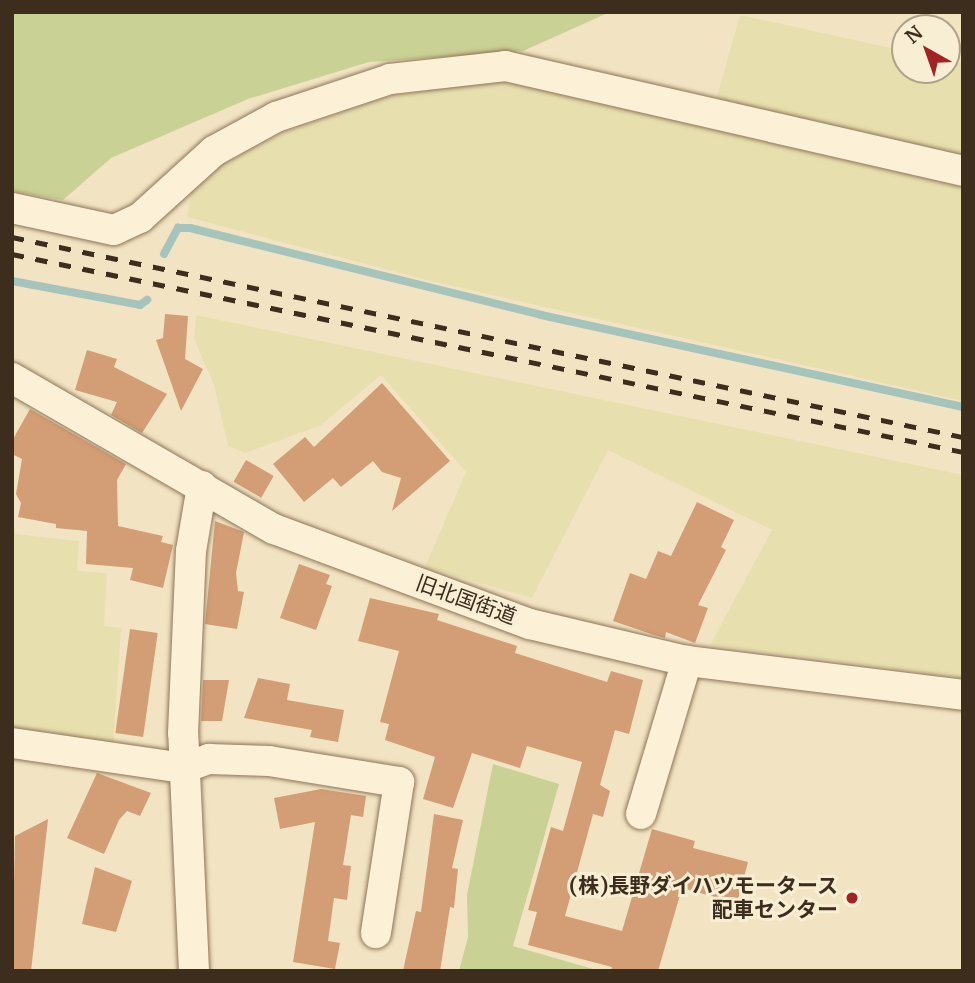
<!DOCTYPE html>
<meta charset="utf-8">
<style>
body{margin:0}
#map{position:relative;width:975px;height:983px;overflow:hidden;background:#f2e4c3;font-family:Merriweather,"Noto Sans JP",serif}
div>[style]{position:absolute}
.farmland>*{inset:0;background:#e8dfaf}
.green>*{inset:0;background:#cad195}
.stream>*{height:8px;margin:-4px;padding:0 4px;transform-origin:4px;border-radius:4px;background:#a5c4bb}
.building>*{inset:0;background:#d39d75;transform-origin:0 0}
.roads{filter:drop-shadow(0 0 2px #8e7558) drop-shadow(0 0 2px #8e7558)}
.minor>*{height:30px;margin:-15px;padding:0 15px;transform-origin:15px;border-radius:15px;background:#fcf1d7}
.rail>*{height:5px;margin-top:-2.5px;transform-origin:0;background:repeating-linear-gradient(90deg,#3c2d1d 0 12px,transparent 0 24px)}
.dots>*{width:19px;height:19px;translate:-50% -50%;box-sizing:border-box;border:4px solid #f8eed3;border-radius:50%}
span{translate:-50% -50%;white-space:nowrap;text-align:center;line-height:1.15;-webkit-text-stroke:6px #f8eed3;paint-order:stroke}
.street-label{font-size:21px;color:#3c2d1d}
.poi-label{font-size:21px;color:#3c2d1d;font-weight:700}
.right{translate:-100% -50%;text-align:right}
.frame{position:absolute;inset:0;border:14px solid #3c2d1d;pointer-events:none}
.north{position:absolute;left:891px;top:14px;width:70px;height:70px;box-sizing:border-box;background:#f8eed3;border:2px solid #ada18a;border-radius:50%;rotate:320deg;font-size:19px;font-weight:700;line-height:28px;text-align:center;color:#3c2d1d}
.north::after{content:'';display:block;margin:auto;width:24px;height:32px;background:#a22322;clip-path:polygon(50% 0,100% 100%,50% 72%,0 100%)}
</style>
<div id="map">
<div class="farmland">
<div style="clip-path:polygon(740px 15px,905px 51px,905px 70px,947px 70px,947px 60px,963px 63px,963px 157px,716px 100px)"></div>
<div style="clip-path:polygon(503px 80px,963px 187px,963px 401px,434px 282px,187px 217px,192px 188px,221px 165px,283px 133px,389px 96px)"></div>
<div style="clip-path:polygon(196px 315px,963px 475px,963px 678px,710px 645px,772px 530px,608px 450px,532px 598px,425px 567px,466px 472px,381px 375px,321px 425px,245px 453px,228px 446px,214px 385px,194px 339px)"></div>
<div style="clip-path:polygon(12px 513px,15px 534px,79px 541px,77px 571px,107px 573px,104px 626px,121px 628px,113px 747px,12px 731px)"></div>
</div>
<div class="green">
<div style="clip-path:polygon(12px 12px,610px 12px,523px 51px,369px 62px,248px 99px,111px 158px,63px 200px,12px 191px)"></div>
<div style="clip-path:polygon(493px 764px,559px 784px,513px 946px,600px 971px,459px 971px,468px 937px,467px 895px)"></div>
</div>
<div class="stream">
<div style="left:164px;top:254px;width:30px;rotate:-62deg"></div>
<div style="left:178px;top:228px;width:12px"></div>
<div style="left:190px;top:228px;width:362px;rotate:13.9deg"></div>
<div style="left:541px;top:315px;width:432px;rotate:12.3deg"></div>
<div style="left:12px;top:281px;width:130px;rotate:10.6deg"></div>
<div style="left:140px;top:305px;width:9px;rotate:-36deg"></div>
</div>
<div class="building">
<div style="clip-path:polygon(165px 314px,188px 316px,185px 359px,203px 369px,181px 411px,156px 340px,163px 338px)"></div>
<div style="clip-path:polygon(87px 350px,117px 359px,114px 367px,167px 394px,142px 433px,111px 415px,117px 402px,75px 390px)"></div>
<div style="clip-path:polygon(382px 383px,450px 461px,392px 511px,401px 478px,382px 472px,373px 461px,341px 487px,333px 478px,304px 502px,273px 464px,305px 437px,314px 447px)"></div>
<div style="clip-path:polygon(30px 409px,126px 464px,117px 480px,118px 526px,163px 536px,161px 542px,173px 545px,163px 588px,130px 580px,133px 568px,86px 564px,87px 531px,56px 528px,56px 524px,18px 517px,21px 503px,16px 494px,22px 459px,12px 454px,12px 441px)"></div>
<div style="left:246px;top:460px;width:32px;height:25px;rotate:30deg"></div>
<div style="clip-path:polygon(697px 502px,734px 520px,721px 547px,726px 550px,698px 605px,708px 608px,695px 643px,666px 632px,665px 638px,654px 635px,613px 621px,630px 573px,646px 579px,658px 551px,671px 556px)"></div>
<div style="clip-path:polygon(215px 521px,244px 532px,236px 573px,238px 591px,244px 592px,237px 629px,205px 624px)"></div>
<div style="clip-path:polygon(299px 564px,330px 575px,326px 584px,332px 586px,316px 630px,280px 618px)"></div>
<div style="clip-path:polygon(370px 598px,439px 614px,437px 620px,517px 646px,515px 653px,607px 682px,611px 671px,643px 680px,629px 734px,615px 730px,600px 785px,610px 791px,603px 817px,593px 814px,565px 916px,622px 931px,652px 829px,695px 841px,693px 848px,748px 862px,737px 903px,682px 888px,658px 971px,611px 971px,612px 967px,528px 945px,537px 912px,528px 910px,551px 827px,563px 831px,582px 762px,527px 746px,520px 768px,472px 753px,453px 808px,423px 799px,435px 757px,385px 740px,389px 724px,380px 722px,399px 651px,358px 641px)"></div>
<div style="left:130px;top:629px;width:28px;height:105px;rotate:8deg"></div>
<div style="clip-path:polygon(258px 678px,290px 684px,287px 700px,344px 710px,338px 742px,310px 737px,312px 730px,244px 718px)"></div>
<div style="clip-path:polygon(203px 680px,229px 680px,222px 721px,201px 721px)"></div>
<div style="clip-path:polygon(97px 773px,151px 793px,140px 816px,127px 811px,119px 820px,104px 854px,67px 838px)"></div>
<div style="clip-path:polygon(321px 789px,366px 796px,363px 817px,351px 815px,343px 865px,351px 866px,347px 900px,334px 898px,328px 941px,340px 943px,335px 969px,293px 962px,315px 822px,280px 829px,274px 798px)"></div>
<div style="clip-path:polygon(434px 814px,463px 820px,452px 868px,458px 869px,454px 908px,450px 907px,440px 971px,403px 971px,416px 911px,421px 912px)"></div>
<div style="clip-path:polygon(48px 819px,31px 971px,12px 971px,15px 836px)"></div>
<div style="clip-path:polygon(95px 867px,132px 881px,116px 932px,82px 924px)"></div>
</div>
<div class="roads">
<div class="minor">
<div style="left:12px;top:208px;width:104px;rotate:12.2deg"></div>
<div style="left:114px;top:230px;width:29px;rotate:-25deg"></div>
<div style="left:140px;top:218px;width:100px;rotate:-42.2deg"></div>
<div style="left:214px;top:151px;width:71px;rotate:-28.7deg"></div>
<div style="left:276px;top:117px;width:120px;rotate:-18.4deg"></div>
<div style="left:390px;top:79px;width:116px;rotate:-6.4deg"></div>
<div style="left:505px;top:66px;width:470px;rotate:12.9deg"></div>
<div style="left:12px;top:378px;width:302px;rotate:30deg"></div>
<div style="left:274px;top:529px;width:273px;rotate:20.4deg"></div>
<div style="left:530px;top:624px;width:161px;rotate:13.3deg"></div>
<div style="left:687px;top:661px;width:278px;rotate:7deg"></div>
<div style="left:12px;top:743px;width:174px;rotate:8.3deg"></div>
<div style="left:184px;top:768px;width:27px;rotate:-20deg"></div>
<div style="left:209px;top:759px;width:60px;rotate:1.9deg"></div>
<div style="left:269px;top:761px;width:132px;rotate:9.2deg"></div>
<div style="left:399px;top:782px;width:153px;rotate:98.7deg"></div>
<div style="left:641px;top:814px;width:160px;rotate:-73.3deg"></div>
<div style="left:194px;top:971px;width:238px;rotate:-92.6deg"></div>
<div style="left:183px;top:733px;width:182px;rotate:-87.5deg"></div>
<div style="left:191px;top:551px;width:66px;rotate:-80.4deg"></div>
</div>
</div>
<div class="rail">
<div style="left:12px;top:237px;width:972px;rotate:11.88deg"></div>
<div style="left:12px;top:254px;width:971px;rotate:11.76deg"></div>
</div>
<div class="dots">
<div style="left:852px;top:898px;background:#a22322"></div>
</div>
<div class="street-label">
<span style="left:466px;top:600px;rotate:20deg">旧北国街道</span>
</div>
<div class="poi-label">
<span class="right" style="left:838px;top:898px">(株)長野ダイハツモータース<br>配車センター</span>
</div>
<div class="frame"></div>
<div class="north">N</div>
</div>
